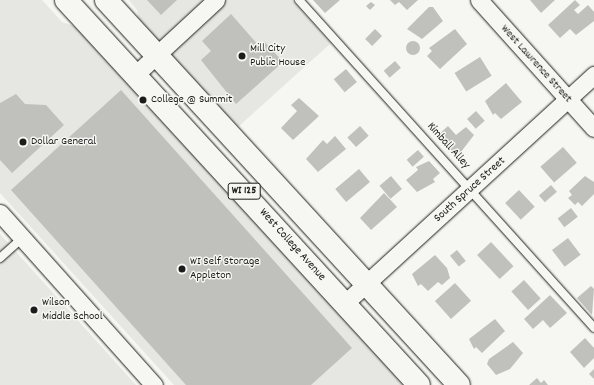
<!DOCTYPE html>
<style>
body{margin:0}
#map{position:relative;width:594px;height:385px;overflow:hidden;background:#f6f6f2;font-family:Dekko,sans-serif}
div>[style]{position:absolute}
.built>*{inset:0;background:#e6e6e2}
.building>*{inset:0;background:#c0c0bd;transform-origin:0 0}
.round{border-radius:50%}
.roads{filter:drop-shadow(0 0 1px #1c1c1c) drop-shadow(0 0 1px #1c1c1c)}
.lane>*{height:8px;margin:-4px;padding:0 4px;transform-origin:4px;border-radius:4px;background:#f6f6f2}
.street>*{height:17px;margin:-8.5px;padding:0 8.5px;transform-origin:8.5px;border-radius:8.5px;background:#f6f6f2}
.primary>*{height:22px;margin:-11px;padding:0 11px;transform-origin:11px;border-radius:11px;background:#f6f6f2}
.dots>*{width:11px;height:11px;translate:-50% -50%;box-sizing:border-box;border:2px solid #f6f6f2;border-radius:50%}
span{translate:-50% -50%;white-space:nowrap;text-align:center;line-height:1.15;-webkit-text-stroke:3px #f6f6f2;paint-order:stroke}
.shield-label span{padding:1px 3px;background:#f6f6f2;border:1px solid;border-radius:3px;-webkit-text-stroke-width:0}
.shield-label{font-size:11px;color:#1c1c1c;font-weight:700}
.poi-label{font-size:12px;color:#1c1c1c}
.left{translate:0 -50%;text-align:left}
.street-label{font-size:12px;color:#1c1c1c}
</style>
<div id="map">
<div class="built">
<div style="clip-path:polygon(0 0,42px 0,62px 22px,77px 27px,406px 385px,174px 385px,0 193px)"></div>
<div style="clip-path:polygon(129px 0,292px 0,331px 43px,238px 127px,139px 22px,137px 10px)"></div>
<div style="clip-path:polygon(0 234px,136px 385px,0 385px)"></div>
</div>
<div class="building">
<div style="clip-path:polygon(147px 0,177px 0,161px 15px)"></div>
<div style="clip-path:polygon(313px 0,340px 0,325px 13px)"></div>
<div style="clip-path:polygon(390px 0,418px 0,407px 10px,399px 2px,395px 5px)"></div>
<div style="clip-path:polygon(530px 0,555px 0,541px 13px)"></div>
<div style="clip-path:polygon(575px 0,580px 5px,574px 10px,578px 14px,588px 5px,594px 12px,594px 21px,576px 35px,570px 29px,560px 38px,548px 25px)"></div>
<div style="clip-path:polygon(371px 2px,375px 5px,370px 10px,366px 6px)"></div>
<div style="clip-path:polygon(429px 7px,433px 7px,443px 21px,422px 39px,407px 29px)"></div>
<div style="clip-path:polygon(231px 14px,259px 46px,264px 41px,283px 62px,236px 104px,201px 60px,211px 51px,202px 41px)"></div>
<div style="left:375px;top:29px;width:10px;height:14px;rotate:45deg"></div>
<div style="clip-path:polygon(455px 29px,467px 44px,440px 69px,427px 56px,432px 51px,429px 48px)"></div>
<div class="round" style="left:406px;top:41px;width:14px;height:14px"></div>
<div style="left:480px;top:57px;width:22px;height:30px;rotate:58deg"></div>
<div style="left:395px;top:61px;width:9px;height:15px;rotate:49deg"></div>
<div style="left:346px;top:69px;width:17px;height:16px;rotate:50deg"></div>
<div style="clip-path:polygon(506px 83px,522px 102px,501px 119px,495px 113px,493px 115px,485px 101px)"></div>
<div style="clip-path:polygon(121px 90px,352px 348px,311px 385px,186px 385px,11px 190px)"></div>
<div style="clip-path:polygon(16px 94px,25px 104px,46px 105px,64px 125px,12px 173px,0 160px,0 103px)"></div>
<div style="clip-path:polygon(299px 98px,319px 116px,293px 140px,281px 128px,297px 111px,291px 105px)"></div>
<div style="left:476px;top:111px;width:13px;height:12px;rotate:48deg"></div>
<div style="left:360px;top:126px;width:13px;height:17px;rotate:48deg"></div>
<div style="clip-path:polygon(448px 126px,456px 135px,466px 127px,474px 135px,457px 157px,438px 135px)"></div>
<div style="clip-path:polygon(335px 136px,346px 149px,318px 172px,306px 159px,323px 140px,327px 144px)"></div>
<div style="left:563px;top:147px;width:21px;height:30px;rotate:49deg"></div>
<div style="left:418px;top:150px;width:9px;height:15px;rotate:49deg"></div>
<div style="clip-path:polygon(429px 161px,440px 173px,433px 179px,435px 182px,417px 192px,406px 180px,418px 170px,416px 167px)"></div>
<div style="left:359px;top:169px;width:17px;height:31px;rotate:50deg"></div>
<div style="left:391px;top:176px;width:17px;height:15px;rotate:50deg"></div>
<div style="clip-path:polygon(585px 176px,594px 182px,594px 194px,582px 206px,578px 202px,575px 205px,568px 198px,572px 195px,569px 191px)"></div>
<div style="left:551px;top:185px;width:9px;height:16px;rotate:49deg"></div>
<div style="left:519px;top:190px;width:23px;height:19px;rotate:47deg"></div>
<div style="clip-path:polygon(384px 193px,397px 207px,371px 230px,360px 218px)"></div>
<div style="left:571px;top:208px;width:11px;height:17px;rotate:52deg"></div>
<div style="left:568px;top:238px;width:21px;height:20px;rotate:53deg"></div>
<div style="left:491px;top:242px;width:33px;height:19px;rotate:47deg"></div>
<div style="left:457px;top:250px;width:14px;height:9px;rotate:51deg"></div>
<div style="clip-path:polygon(435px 255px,447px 268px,450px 278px,442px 285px,438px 282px,428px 291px,421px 284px,418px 286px,412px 274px)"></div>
<div style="left:524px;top:280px;width:25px;height:17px;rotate:48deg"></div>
<div style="left:455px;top:283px;width:24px;height:27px;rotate:48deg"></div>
<div style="clip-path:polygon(591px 286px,594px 289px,592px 315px,577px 298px)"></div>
<div style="clip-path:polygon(550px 295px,567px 313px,550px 328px,543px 320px,533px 329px,524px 319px)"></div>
<div style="clip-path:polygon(495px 319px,505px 331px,482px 353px,476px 347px,474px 349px,469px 339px)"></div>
<div style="clip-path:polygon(585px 338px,594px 348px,594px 358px,584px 368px,570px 352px)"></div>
<div style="clip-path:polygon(513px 342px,523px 353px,510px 369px,496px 375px,487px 364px,489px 359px)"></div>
<div style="clip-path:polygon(594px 369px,594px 379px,589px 374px)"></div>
<div style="clip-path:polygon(537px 378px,541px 383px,544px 380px,548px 385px,529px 385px)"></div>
</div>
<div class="roads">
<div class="lane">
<div style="left:299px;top:0;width:441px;rotate:48deg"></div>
<div style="left:0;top:258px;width:30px;rotate:-42deg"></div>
</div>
<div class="street">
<div style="left:479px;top:0;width:172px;rotate:48.1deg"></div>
<div style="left:136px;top:74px;width:109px;rotate:-42.8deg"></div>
<div style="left:0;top:213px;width:231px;rotate:48.2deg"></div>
<div style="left:345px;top:303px;width:338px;rotate:-42.5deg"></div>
</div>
<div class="primary">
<div style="left:66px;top:0;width:522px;rotate:47.48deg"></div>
<div style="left:106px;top:0;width:522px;rotate:47.48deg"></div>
</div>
</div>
<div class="dots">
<div style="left:242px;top:56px;background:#1c1c1c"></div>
<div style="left:143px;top:100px;background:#1c1c1c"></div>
<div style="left:23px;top:142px;background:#1c1c1c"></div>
<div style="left:182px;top:269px;background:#1c1c1c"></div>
<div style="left:34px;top:310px;background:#1c1c1c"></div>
</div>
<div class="shield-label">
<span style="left:244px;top:191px">WI 125</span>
</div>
<div class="poi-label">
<span class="left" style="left:250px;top:56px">Mill City<br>Public House</span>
<span class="left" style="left:151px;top:100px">College @ Summit</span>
<span class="left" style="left:31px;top:142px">Dollar General</span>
<span class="left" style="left:190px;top:269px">WI Self Storage<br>Appleton</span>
<span class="left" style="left:42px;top:310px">Wilson<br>Middle School</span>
</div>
<div class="street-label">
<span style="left:536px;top:64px;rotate:48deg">West Lawrence Street</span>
<span style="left:448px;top:146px;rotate:48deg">Kimball Alley</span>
<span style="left:470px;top:190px;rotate:-42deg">South Spruce Street</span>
<span style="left:292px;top:245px;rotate:48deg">West College Avenue</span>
</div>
</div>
